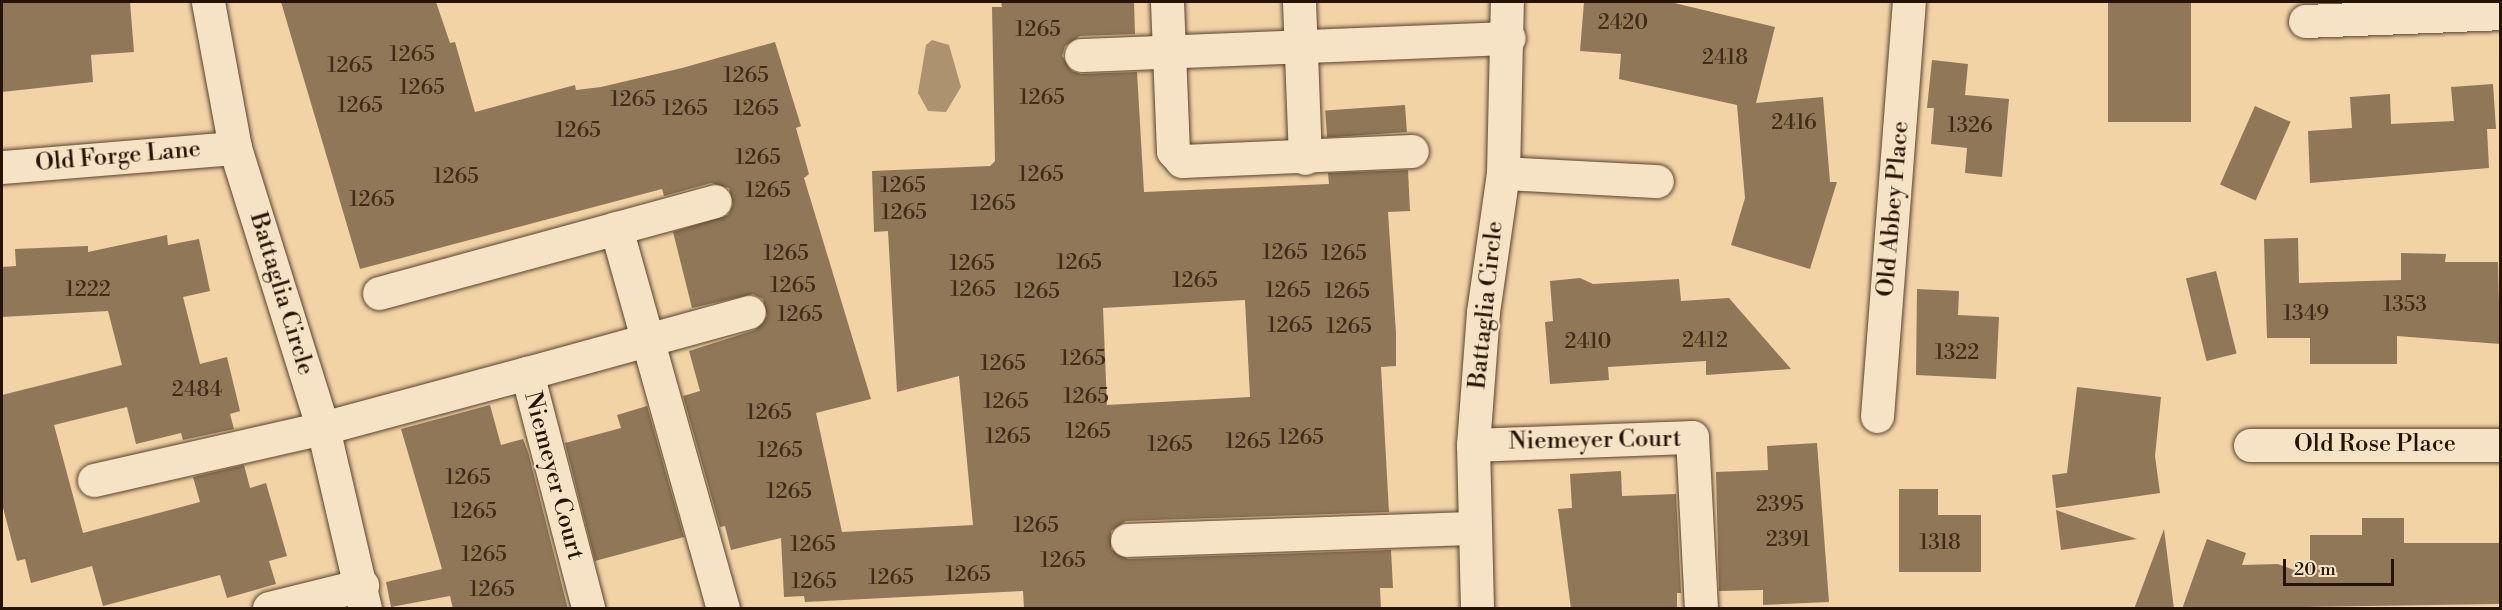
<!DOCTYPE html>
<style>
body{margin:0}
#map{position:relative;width:2502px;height:610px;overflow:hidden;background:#f1d3a6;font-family:"Libre Bodoni",serif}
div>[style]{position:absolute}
.water>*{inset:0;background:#ac926f}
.building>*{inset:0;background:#907758;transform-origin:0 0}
.roads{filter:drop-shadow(0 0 2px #59432c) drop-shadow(0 0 2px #59432c)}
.minor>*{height:33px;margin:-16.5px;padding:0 16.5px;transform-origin:16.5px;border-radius:16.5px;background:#f6e2c5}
span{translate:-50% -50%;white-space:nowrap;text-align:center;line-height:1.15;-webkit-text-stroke:4.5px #f6e2c5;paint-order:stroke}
.number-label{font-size:21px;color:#402c19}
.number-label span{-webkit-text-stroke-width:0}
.street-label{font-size:24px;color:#261304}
.frame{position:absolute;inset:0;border:3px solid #261304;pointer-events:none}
.scale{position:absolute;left:2283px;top:559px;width:111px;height:27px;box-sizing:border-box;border:3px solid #261304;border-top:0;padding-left:8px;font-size:18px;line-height:21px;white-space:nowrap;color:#261304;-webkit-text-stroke:4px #f6e2c5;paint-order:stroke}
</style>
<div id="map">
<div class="water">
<div style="clip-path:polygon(932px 40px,949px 45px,961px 87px,946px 112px,928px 111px,918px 93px,926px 45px)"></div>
</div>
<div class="building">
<div style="clip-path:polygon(130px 2px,134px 52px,91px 55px,93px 82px,2px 92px,2px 3px)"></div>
<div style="clip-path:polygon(evenodd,281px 2px,436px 2px,450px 43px,455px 42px,475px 112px,575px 85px,576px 90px,601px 87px,682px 68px,775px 42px,801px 126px,796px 128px,809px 174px,804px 178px,871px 399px,816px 413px,842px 532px,973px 525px,959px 376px,897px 392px,888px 231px,874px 232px,872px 171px,990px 166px,995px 161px,992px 7px,1002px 7px,1001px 2px,1134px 2px,1135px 34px,1080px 36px,1065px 46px,1062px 56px,1072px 71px,1081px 74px,1137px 72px,1144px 192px,1329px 184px,1328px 173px,1408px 170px,1410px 211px,1388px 212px,1396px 333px,1396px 366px,1381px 367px,1389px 512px,1126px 521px,1111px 531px,1111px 549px,1128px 559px,1391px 550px,1393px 588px,1380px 588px,1381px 609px,1024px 609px,1023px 591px,805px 602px,804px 596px,784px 597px,781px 538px,731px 550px,725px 526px,720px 527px,683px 396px,700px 391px,689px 351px,755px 330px,767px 316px,763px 299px,753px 294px,692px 308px,673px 232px,728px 215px,733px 205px,729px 188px,711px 183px,664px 196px,662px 189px,360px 269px,281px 2px,1245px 300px,1250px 397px,1107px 405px,1103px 308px,1245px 300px)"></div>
<div style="clip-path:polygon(1584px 2px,1670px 2px,1775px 27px,1756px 103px,1823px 97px,1830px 182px,1837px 182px,1810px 269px,1731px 245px,1745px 198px,1737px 105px,1619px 79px,1621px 54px,1580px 51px)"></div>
<div style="left:2108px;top:2px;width:83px;height:120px"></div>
<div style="clip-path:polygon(1932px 60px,1968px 64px,1965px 95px,2009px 99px,2002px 177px,1965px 173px,1967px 148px,1931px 144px,1934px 108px,1927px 108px)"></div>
<div style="clip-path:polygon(2493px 84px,2496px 129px,2487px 129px,2489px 168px,2310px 183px,2308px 131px,2352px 128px,2350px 97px,2390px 94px,2391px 124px,2454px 121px,2451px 87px)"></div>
<div style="left:1405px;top:105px;width:27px;height:80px;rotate:86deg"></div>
<div style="left:2255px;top:106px;width:39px;height:86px;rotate:24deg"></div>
<div style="clip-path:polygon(167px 235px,168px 245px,199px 239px,210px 291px,183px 297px,200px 364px,227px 357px,240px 411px,230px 414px,234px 429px,183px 440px,181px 433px,136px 444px,127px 407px,54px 425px,83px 533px,200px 502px,193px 477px,244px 465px,250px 488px,266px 483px,287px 556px,269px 561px,276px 584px,227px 598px,220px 575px,103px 606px,92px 566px,31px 583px,25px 559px,17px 561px,2px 504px,2px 395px,122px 365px,108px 311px,2px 317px,2px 267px,16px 266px,15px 249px,88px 246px,88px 252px)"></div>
<div style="clip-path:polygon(2298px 238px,2299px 283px,2401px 280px,2401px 253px,2446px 254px,2445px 262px,2498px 262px,2500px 344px,2397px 336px,2397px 364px,2310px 364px,2310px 338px,2267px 338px,2264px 239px)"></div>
<div style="left:2216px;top:271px;width:85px;height:31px;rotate:76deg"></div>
<div style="clip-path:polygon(1580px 278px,1593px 284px,1679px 279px,1681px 301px,1729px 298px,1791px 369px,1706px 375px,1706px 361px,1608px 367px,1609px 380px,1550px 384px,1545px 322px,1553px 321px,1550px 281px)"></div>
<div style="clip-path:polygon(1917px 289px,1959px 291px,1958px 315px,1999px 317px,1996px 379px,1916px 375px)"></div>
<div style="clip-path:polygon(2077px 387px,2161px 397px,2155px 456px,2160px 493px,2056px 508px,2052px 475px,2067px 473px)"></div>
<div style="clip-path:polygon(490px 405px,501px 445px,523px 439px,528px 452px,568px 609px,453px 609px,450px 596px,391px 607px,386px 582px,442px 569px,401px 429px)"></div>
<div style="clip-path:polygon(647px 406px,684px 537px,595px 561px,565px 443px,621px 428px,617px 415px)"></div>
<div style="clip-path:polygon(1817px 443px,1829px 602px,1763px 605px,1763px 590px,1719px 591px,1716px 472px,1768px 470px,1767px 446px)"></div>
<div style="clip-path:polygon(1621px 471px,1622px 496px,1676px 494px,1681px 593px,1677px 593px,1677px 609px,1571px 609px,1558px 509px,1572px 508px,1570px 474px)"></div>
<div style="clip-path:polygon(1899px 489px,1938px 489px,1938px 515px,1981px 515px,1981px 572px,1899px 572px)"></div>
<div style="clip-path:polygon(2056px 510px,2137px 539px,2061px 550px)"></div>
<div style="clip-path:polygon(2362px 518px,2404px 518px,2404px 543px,2500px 543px,2500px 604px,2182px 609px,2207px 539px,2246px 553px,2242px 565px,2278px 564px,2310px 576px,2310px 535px,2362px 535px)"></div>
<div style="clip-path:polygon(2164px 529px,2174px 609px,2134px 609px)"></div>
</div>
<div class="roads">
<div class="minor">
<div style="left:208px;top:2px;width:148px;rotate:79.5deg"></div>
<div style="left:235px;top:148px;width:294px;rotate:72.6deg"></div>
<div style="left:323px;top:428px;width:185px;rotate:76.9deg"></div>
<div style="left:1167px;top:2px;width:149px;rotate:87.7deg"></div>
<div style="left:1173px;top:151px;width:13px;rotate:48deg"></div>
<div style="left:1182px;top:161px;width:230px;rotate:-2.5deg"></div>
<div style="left:1299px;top:2px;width:156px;rotate:87.8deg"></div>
<div style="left:2305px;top:21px;width:195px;rotate:-2.3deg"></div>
<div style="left:1081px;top:55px;width:428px;rotate:-2.3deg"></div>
<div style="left:2px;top:167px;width:234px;rotate:-4.7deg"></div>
<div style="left:1503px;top:173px;width:154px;rotate:3deg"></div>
<div style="left:616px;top:228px;width:395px;rotate:74.3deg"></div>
<div style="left:379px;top:293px;width:348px;rotate:-15.3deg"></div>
<div style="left:527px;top:373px;width:230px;rotate:-15.4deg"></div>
<div style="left:1877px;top:416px;width:415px;rotate:-85.6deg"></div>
<div style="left:1473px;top:445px;width:219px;rotate:-2.1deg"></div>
<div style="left:1692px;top:437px;width:171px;rotate:87deg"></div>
<div style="left:2250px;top:445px;width:250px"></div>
<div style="left:94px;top:480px;width:235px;rotate:-12.8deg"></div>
<div style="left:323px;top:428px;width:211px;rotate:-15.1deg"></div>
<div style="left:527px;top:373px;width:243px;rotate:75.4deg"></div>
<div style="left:1127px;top:540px;width:348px;rotate:-2deg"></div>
<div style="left:269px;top:608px;width:96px;rotate:-13.9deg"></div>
<div style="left:1477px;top:608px;width:163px;rotate:-91.4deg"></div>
<div style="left:1473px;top:445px;width:133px;rotate:-85.7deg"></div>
<div style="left:1483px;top:312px;width:140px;rotate:-81.8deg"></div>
<div style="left:1503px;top:173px;width:171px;rotate:-88.7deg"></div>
</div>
</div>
<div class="number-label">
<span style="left:1623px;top:23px">2420</span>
<span style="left:1038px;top:30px">1265</span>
<span style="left:412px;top:55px">1265</span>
<span style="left:1725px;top:58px">2418</span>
<span style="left:350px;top:66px">1265</span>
<span style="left:746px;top:76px">1265</span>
<span style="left:422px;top:88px">1265</span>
<span style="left:1042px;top:98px">1265</span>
<span style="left:633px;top:100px">1265</span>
<span style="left:360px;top:106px">1265</span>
<span style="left:685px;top:109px">1265</span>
<span style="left:756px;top:109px">1265</span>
<span style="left:1794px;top:123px">2416</span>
<span style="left:1970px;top:126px">1326</span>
<span style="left:578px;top:131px">1265</span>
<span style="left:758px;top:158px">1265</span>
<span style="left:1041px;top:175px">1265</span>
<span style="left:456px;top:177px">1265</span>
<span style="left:903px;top:186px">1265</span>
<span style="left:768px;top:191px">1265</span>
<span style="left:372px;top:200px">1265</span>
<span style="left:993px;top:204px">1265</span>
<span style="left:904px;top:213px">1265</span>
<span style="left:1285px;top:253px">1265</span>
<span style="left:786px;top:254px">1265</span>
<span style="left:1344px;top:254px">1265</span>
<span style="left:1079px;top:263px">1265</span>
<span style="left:972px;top:264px">1265</span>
<span style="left:1195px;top:281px">1265</span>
<span style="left:793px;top:286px">1265</span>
<span style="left:88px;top:290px">1222</span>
<span style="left:973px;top:290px">1265</span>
<span style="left:1288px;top:291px">1265</span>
<span style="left:1037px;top:292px">1265</span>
<span style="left:1347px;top:292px">1265</span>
<span style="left:2405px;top:305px">1353</span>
<span style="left:2306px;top:314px">1349</span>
<span style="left:800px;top:315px">1265</span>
<span style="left:1290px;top:326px">1265</span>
<span style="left:1349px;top:327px">1265</span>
<span style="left:1705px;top:341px">2412</span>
<span style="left:1588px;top:342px">2410</span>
<span style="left:1957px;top:353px">1322</span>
<span style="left:1083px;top:359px">1265</span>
<span style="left:1003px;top:364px">1265</span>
<span style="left:197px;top:390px">2484</span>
<span style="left:1086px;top:397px">1265</span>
<span style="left:1006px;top:402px">1265</span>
<span style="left:769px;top:413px">1265</span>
<span style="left:1088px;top:432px">1265</span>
<span style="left:1008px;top:437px">1265</span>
<span style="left:1301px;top:438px">1265</span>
<span style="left:1248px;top:442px">1265</span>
<span style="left:1170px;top:445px">1265</span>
<span style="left:780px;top:451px">1265</span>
<span style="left:468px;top:478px">1265</span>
<span style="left:789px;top:492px">1265</span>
<span style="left:1780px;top:505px">2395</span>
<span style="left:474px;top:512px">1265</span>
<span style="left:1036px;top:526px">1265</span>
<span style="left:1788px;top:540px">2391</span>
<span style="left:1940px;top:543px">1318</span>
<span style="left:813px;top:545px">1265</span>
<span style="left:484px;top:555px">1265</span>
<span style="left:1063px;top:561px">1265</span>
<span style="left:968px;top:575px">1265</span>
<span style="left:891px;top:578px">1265</span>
<span style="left:814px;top:582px">1265</span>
<span style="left:492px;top:590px">1265</span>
</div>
<div class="street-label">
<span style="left:118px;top:157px;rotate:-5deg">Old Forge Lane</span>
<span style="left:1894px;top:209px;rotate:-85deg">Old Abbey Place</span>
<span style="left:281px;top:294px;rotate:73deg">Battaglia Circle</span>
<span style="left:1487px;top:305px;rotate:-84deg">Battaglia Circle</span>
<span style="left:1595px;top:441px;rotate:-1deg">Niemeyer Court</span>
<span style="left:2375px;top:445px">Old Rose Place</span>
<span style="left:553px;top:476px;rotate:75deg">Niemeyer Court</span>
</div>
<div class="frame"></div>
<div class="scale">20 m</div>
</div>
